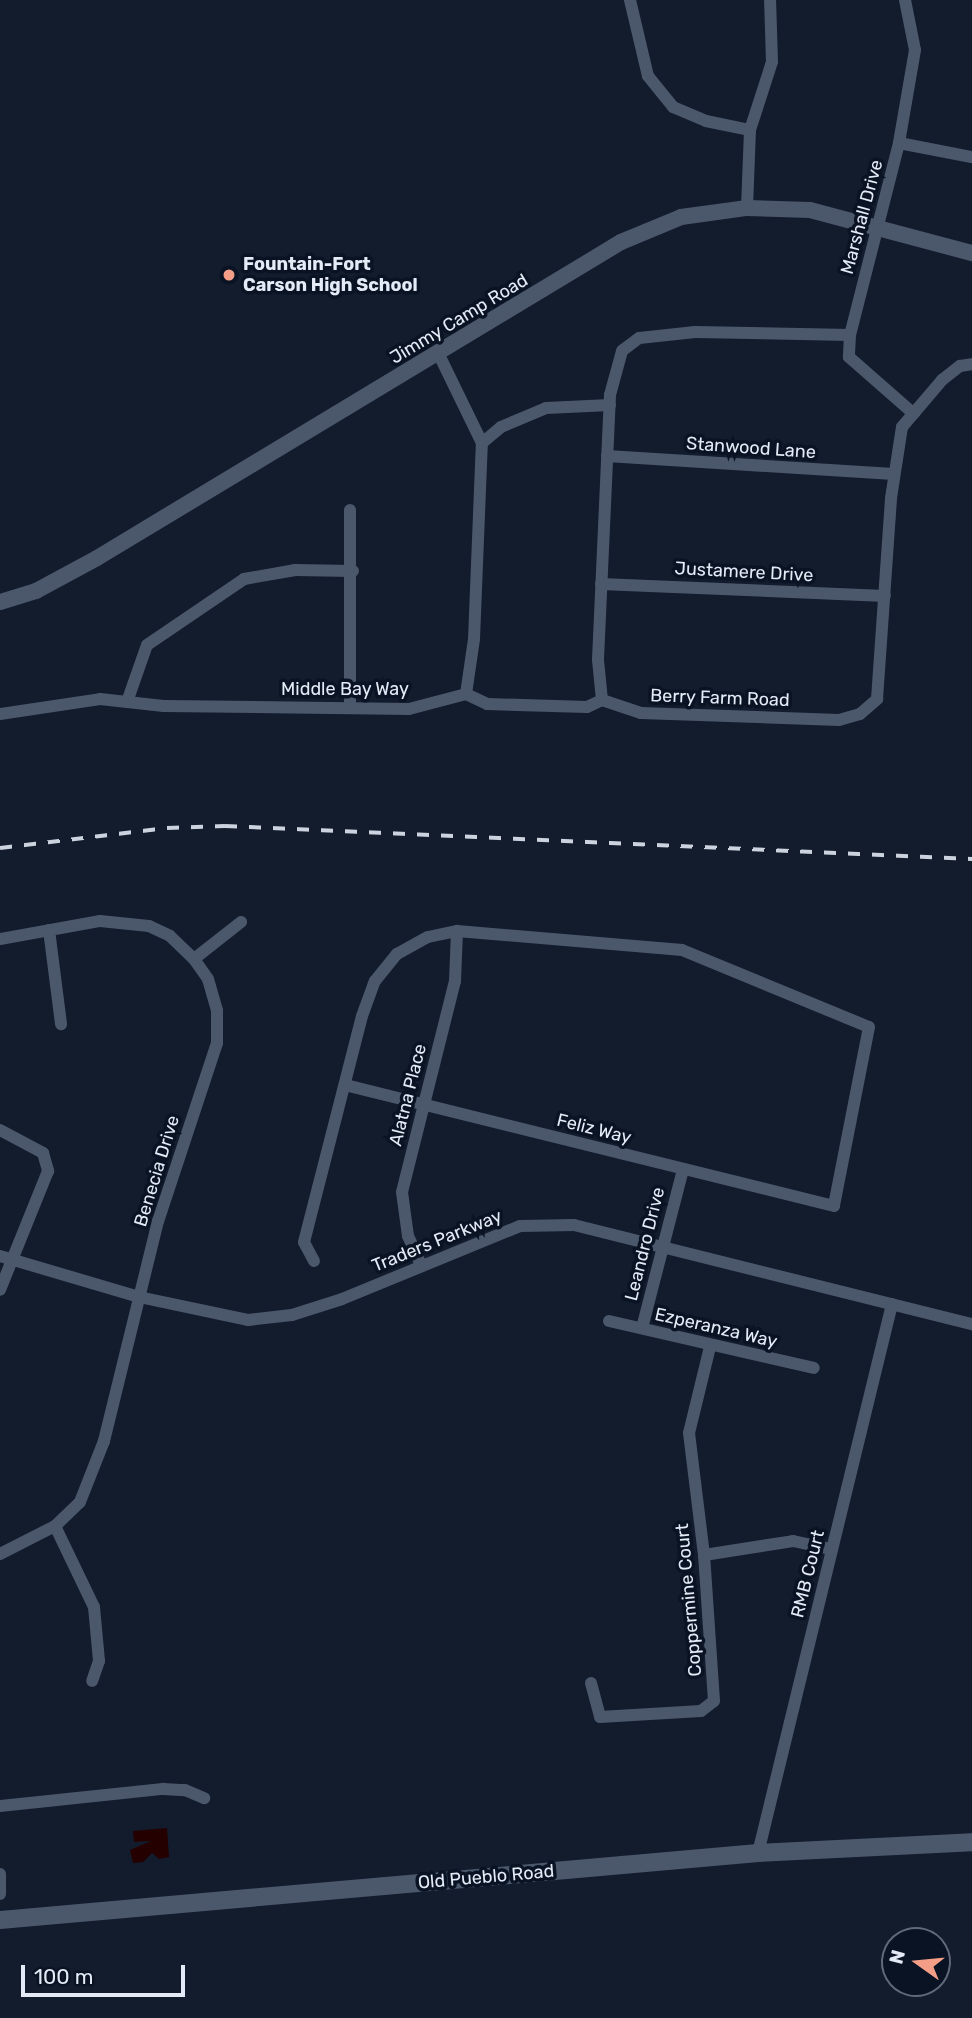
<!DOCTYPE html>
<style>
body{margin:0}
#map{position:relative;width:972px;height:2018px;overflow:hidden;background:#121c2d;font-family:Rubik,sans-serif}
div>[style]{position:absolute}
.water>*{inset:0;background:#240000}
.minor>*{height:12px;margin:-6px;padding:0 6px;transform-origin:6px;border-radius:6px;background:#4b586c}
.tertiary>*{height:16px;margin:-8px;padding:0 8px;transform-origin:8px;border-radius:8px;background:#4b586c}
.secondary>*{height:18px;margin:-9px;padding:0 9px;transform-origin:9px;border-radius:9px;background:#4b586c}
.rail>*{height:3.5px;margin-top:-1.75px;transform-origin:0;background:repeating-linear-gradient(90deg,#ccd3df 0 12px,transparent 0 24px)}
.dots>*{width:19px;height:19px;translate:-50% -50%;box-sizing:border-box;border:4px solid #091323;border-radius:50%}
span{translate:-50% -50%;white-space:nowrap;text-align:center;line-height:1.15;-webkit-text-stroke:7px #091323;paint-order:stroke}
.street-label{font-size:18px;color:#e4ebf7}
.poi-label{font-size:18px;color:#e4ebf7;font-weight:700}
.left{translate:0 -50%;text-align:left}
.north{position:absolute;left:881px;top:1927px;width:70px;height:70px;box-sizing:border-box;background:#091323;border:2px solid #616978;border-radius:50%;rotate:285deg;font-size:19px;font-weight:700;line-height:28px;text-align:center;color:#e4ebf7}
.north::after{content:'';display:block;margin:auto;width:24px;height:32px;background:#f49e88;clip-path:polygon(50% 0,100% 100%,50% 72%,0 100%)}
.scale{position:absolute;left:21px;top:1965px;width:164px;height:32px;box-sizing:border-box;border:4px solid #e4ebf7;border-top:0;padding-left:9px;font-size:21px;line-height:24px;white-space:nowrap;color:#e4ebf7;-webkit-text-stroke:5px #091323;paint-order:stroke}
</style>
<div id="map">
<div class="water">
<div style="clip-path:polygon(167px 1828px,169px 1857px,159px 1859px,152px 1853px,143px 1862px,133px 1863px,130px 1850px,151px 1841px,134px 1842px,133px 1831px)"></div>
</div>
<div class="minor">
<div style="left:630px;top:0;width:78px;rotate:76.7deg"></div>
<div style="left:648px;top:76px;width:40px;rotate:51deg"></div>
<div style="left:673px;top:107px;width:36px;rotate:23deg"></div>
<div style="left:706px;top:121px;width:45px;rotate:11.6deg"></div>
<div style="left:905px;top:0;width:51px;rotate:78.7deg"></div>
<div style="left:915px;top:50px;width:94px;rotate:99.8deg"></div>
<div style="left:899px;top:143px;width:198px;rotate:104.3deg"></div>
<div style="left:850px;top:335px;width:22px;rotate:93deg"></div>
<div style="left:849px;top:357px;width:86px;rotate:41.2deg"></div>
<div style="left:899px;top:143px;width:74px;rotate:10.9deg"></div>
<div style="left:747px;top:208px;width:78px;rotate:-87.8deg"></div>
<div style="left:750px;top:130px;width:71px;rotate:-72.1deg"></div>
<div style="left:772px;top:62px;width:62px;rotate:-91.8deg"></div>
<div style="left:850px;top:335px;width:155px;rotate:-178.9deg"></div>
<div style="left:695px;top:332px;width:56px;rotate:173.9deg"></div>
<div style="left:639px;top:338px;width:21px;rotate:143deg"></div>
<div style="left:622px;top:351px;width:46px;rotate:105.3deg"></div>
<div style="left:610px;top:395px;width:265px;rotate:92.6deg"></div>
<div style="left:598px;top:660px;width:40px;rotate:84.3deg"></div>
<div style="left:602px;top:700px;width:41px;rotate:18.4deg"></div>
<div style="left:641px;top:713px;width:198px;rotate:2deg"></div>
<div style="left:839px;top:720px;width:22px;rotate:-16deg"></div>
<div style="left:860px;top:714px;width:23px;rotate:-41deg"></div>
<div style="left:877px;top:699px;width:201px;rotate:-86deg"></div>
<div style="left:891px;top:498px;width:72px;rotate:-81.2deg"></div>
<div style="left:902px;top:427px;width:62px;rotate:-49.6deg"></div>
<div style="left:942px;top:380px;width:23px;rotate:-38deg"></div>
<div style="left:960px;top:366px;width:12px;rotate:-9deg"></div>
<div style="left:482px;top:443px;width:25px;rotate:-40deg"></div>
<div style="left:501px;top:427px;width:49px;rotate:-22.9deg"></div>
<div style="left:546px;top:408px;width:64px;rotate:-2.7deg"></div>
<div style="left:607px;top:456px;width:287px;rotate:3.6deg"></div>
<div style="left:350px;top:510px;width:197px;rotate:90deg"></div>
<div style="left:601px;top:584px;width:284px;rotate:2.4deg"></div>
<div style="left:466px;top:694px;width:23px;rotate:25deg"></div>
<div style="left:487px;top:704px;width:100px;rotate:1.7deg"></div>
<div style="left:587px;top:707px;width:17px;rotate:-25deg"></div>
<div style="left:127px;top:702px;width:60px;rotate:-70.7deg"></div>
<div style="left:147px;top:645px;width:117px;rotate:-34.2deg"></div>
<div style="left:244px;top:579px;width:52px;rotate:-10deg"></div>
<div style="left:295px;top:570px;width:58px;rotate:1deg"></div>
<div style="left:0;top:714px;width:101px;rotate:-8.5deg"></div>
<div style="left:100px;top:699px;width:64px;rotate:6.2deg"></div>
<div style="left:164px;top:706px;width:245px;rotate:0.7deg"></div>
<div style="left:409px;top:709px;width:59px;rotate:-14.7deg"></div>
<div style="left:466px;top:694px;width:56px;rotate:-81.7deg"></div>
<div style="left:474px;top:639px;width:196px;rotate:-87.7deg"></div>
<div style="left:482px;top:443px;width:98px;rotate:-116deg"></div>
<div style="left:49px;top:930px;width:95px;rotate:82.7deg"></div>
<div style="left:0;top:939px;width:102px;rotate:-10.2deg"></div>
<div style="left:100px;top:921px;width:49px;rotate:5.8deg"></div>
<div style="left:149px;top:926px;width:23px;rotate:25deg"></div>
<div style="left:170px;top:936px;width:33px;rotate:44deg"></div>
<div style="left:194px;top:959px;width:24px;rotate:55deg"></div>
<div style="left:208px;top:979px;width:33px;rotate:74deg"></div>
<div style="left:217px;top:1011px;width:32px;rotate:90deg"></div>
<div style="left:217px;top:1043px;width:188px;rotate:108.3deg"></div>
<div style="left:158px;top:1221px;width:227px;rotate:103.8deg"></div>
<div style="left:104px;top:1441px;width:66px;rotate:111.5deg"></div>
<div style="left:80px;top:1502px;width:35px;rotate:136deg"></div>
<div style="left:55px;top:1526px;width:62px;rotate:153deg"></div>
<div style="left:194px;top:959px;width:60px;rotate:-38.2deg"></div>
<div style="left:0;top:1130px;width:49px;rotate:28.1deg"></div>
<div style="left:43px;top:1153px;width:19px;rotate:74deg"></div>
<div style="left:48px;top:1171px;width:128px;rotate:112deg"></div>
<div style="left:0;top:1256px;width:145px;rotate:16.4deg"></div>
<div style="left:139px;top:1297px;width:111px;rotate:11.9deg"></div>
<div style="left:248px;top:1320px;width:44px;rotate:-6.5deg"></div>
<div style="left:292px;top:1315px;width:52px;rotate:-17.7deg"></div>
<div style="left:342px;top:1299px;width:192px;rotate:-22.3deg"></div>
<div style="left:520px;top:1226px;width:54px;rotate:-1.1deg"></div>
<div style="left:574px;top:1225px;width:410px;rotate:14deg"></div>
<div style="left:314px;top:1261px;width:21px;rotate:-118deg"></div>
<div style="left:304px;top:1242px;width:233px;rotate:-75.6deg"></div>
<div style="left:362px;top:1016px;width:37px;rotate:-70deg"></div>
<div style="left:375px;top:981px;width:35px;rotate:-51deg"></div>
<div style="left:397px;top:954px;width:35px;rotate:-29deg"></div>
<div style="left:428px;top:937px;width:30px;rotate:-12deg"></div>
<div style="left:457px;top:931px;width:226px;rotate:4.8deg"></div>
<div style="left:682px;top:950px;width:202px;rotate:22.4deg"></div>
<div style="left:869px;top:1027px;width:182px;rotate:101.1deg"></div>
<div style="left:834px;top:1206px;width:504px;rotate:-166.1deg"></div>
<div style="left:421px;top:1265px;width:32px;rotate:-114deg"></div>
<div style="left:408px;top:1236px;width:44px;rotate:-97.8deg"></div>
<div style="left:402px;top:1192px;width:218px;rotate:-75.9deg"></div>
<div style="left:455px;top:981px;width:50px;rotate:-87.7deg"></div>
<div style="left:609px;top:1321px;width:210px;rotate:12.9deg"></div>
<div style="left:642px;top:1328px;width:164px;rotate:-75.5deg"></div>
<div style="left:55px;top:1526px;width:90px;rotate:64.3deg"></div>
<div style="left:94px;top:1607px;width:54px;rotate:84.7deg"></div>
<div style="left:99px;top:1661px;width:21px;rotate:109deg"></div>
<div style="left:704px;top:1555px;width:90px;rotate:-8.9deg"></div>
<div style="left:793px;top:1541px;width:40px;rotate:12deg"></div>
<div style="left:591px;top:1683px;width:35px;rotate:75deg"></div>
<div style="left:600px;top:1717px;width:101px;rotate:-3.4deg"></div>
<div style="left:701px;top:1711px;width:16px;rotate:-38deg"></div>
<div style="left:714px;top:1701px;width:146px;rotate:-93.9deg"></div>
<div style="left:704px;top:1555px;width:123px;rotate:-97deg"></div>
<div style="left:689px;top:1433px;width:89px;rotate:-76.3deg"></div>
<div style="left:0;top:1806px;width:164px;rotate:-6deg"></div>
<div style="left:163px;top:1789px;width:22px;rotate:3deg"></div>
<div style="left:185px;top:1790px;width:21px;rotate:23deg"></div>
<div style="left:758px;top:1853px;width:565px;rotate:-76.28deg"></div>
<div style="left:0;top:1874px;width:20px;rotate:90deg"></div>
</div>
<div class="tertiary">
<div style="left:0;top:602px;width:38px;rotate:-17deg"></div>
<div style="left:36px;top:591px;width:69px;rotate:-28.4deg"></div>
<div style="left:97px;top:558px;width:612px;rotate:-31.09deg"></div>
<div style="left:621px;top:242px;width:65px;rotate:-22.6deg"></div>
<div style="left:681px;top:217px;width:67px;rotate:-7.8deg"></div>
<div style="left:747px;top:208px;width:63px;rotate:1.8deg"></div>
<div style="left:810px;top:210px;width:168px;rotate:14.9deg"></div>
</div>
<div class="secondary">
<div style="left:0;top:1920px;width:761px;rotate:-5.05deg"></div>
<div style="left:758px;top:1853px;width:214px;rotate:-2.9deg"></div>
</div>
<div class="rail">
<div style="left:0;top:848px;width:168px;rotate:-6.8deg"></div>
<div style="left:167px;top:828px;width:58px;rotate:-2deg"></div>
<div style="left:225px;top:826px;width:748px;rotate:2.53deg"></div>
</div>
<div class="dots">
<div style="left:229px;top:275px;background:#f49e88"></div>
</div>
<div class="street-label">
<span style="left:862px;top:217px;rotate:-75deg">Marshall Drive</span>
<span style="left:459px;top:319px;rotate:-31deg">Jimmy Camp Road</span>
<span style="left:751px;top:448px;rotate:4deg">Stanwood Lane</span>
<span style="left:744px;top:572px;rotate:3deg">Justamere Drive</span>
<span style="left:345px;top:689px">Middle Bay Way</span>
<span style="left:720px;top:698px;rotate:2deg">Berry Farm Road</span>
<span style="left:408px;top:1095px;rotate:-76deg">Alatna Place</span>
<span style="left:594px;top:1129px;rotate:14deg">Feliz Way</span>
<span style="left:157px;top:1171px;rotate:-73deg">Benecia Drive</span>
<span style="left:437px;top:1241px;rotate:-22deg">Traders Parkway</span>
<span style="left:645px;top:1244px;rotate:-76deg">Leandro Drive</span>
<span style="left:716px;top:1328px;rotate:13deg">Ezperanza Way</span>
<span style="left:808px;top:1574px;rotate:-76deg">RMB Court</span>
<span style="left:689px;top:1600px;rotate:-95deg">Coppermine Court</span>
<span style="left:486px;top:1877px;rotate:-5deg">Old Pueblo Road</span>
</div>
<div class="poi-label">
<span class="left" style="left:243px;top:275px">Fountain-Fort<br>Carson High School</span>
</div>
<div class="north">N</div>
<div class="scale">100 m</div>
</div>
